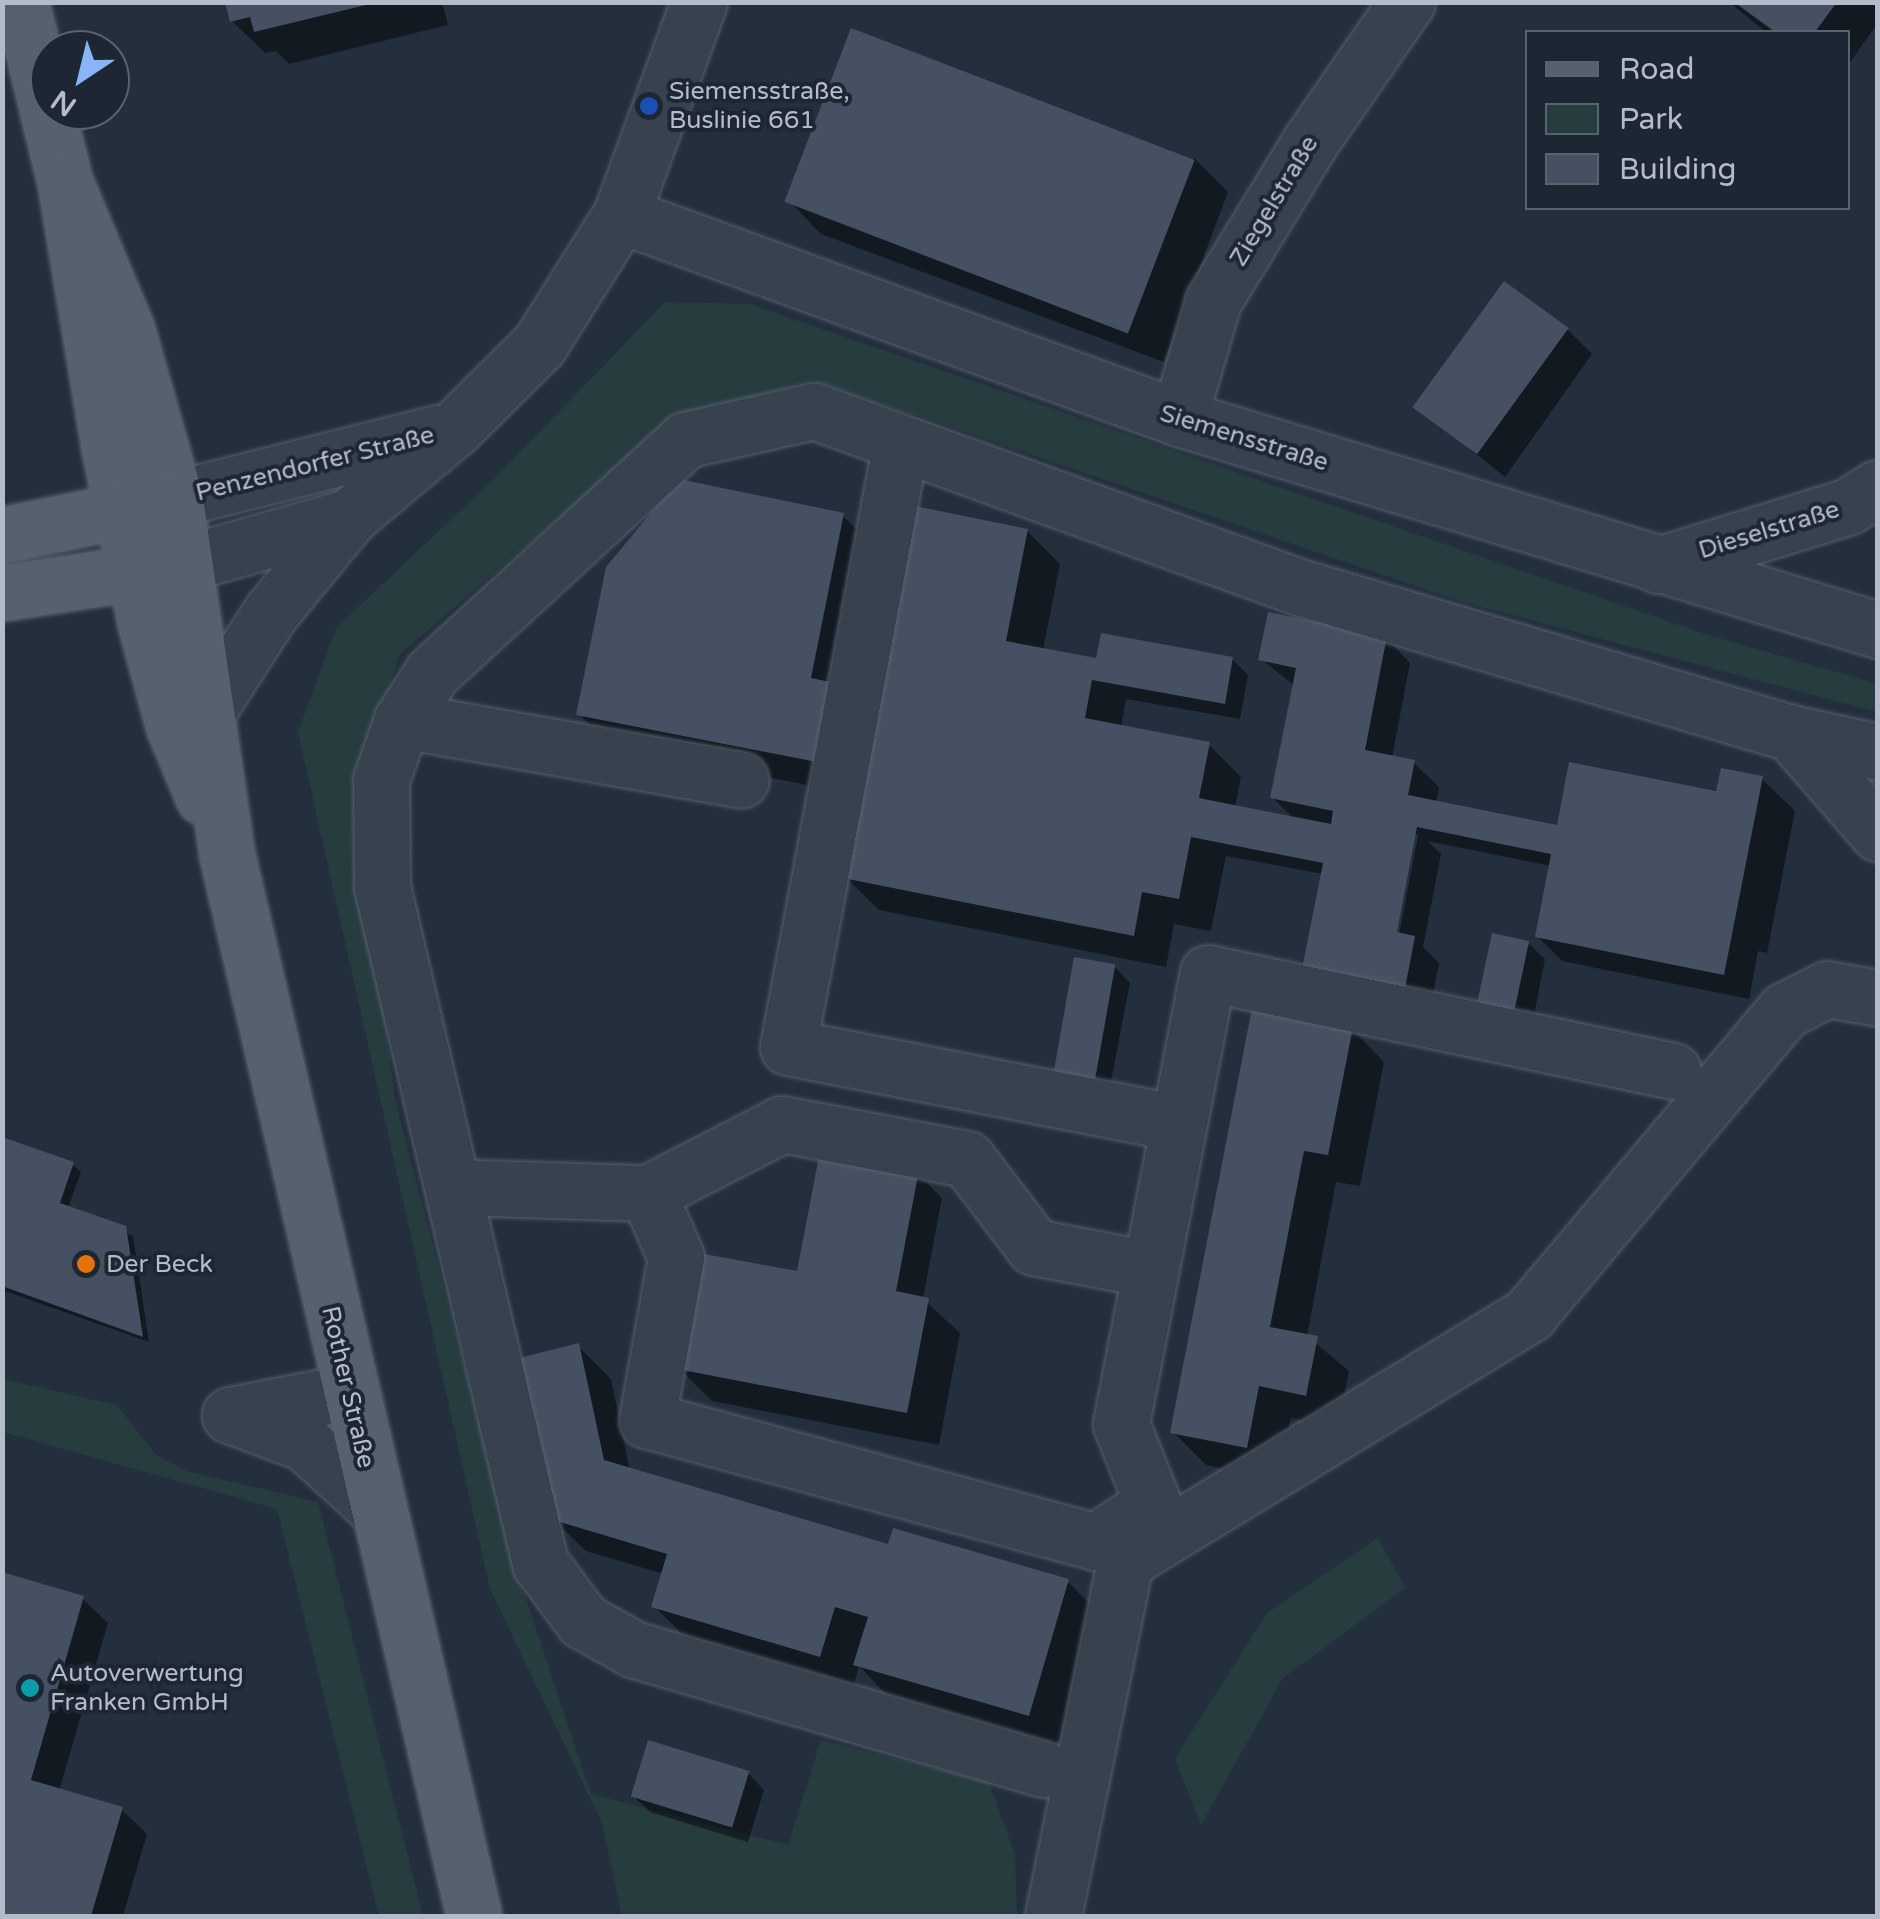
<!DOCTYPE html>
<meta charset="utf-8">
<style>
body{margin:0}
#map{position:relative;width:1880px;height:1919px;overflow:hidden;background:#242f3e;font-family:"Varela Round",sans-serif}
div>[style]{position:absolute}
.green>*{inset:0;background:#263c3f}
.shadow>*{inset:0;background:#0007}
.building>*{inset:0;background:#455162;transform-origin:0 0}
.roads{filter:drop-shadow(0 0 2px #565f6c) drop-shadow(0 0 2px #565f6c)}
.minor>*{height:55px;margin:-27.5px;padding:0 27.5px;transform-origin:27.5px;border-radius:27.5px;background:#38414e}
.major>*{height:55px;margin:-27.5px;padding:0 27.5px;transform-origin:27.5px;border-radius:27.5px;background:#56606e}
.dots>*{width:28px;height:28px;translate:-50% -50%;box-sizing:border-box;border:5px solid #1d2633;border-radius:50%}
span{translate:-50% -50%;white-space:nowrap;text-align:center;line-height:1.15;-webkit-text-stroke:8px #1d2633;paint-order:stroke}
.poi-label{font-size:25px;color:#b4bcc9}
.left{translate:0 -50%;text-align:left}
.street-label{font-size:25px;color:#b4bcc9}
.frame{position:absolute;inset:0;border:5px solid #b4bcc9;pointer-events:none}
.legend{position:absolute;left:1525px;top:30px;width:325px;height:180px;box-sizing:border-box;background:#1d2633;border:2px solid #59626f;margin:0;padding:12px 18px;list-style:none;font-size:30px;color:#b4bcc9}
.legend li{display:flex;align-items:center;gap:20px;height:50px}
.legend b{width:50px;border:2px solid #59626f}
.north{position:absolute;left:30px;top:30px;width:100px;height:100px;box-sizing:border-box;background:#1d2633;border:2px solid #59626f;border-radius:50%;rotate:215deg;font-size:28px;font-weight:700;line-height:40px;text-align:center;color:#b4bcc9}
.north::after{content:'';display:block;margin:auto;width:35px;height:45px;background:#8ab4f8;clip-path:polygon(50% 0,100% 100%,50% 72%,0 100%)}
</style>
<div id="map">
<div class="green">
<div style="clip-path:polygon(665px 302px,750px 304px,1705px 634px,1878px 684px,1877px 712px,1463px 602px,812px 380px,676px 418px,399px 655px,358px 799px,395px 1099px,518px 1574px,591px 1794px,788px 1845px,821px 1740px,989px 1782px,1015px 1855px,1017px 1916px,622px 1916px,602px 1823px,490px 1589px,298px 732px,336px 628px,493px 480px)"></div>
<div style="clip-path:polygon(2px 1379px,117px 1405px,155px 1454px,186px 1471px,318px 1502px,423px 1916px,379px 1916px,277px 1509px,3px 1432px)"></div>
<div style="clip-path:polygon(1378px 1538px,1405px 1588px,1283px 1678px,1201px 1825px,1175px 1758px,1267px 1613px)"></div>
</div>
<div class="shadow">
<div style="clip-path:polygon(228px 2px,442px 2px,448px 25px,289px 64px,276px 51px,265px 53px,232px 21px)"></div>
<div style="clip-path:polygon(1729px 2px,1878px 2px,1878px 23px,1848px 65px,1848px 32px,1766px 32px)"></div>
<div style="clip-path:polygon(1195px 159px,1228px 192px,1164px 362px,821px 234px,789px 201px)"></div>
<div style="clip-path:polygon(1568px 330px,1592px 354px,1505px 477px,1417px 407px)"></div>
<div style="clip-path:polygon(843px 516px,876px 548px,854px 794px,612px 747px,579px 714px)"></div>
<div style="clip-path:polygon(evenodd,1027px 531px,1060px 564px,1043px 650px,1094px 661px,1232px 659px,1248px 675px,1240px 719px,1126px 699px,1121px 728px,1209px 745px,1241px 777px,1235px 808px,1294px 819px,1273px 798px,1295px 686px,1261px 659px,1386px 638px,1410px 663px,1392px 758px,1414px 763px,1439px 787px,1436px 803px,1558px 828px,1762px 779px,1795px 811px,1767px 953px,1758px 951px,1749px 999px,1562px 961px,1537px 936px,1551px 866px,1427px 841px,1441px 854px,1423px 947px,1439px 963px,1428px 1018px,1329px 998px,1323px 874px,1226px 856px,1211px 931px,1174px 924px,1166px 967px,879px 910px,846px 878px,1027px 531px,1414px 832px,1418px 836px,1397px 945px,1392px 944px,1414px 832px)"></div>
<div style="clip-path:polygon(1528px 943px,1545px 959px,1530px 1037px,1494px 1030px)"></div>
<div style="clip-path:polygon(1114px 966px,1130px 983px,1108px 1097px,1070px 1090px)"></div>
<div style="clip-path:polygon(1352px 1029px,1384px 1062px,1360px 1186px,1336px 1182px,1307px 1336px,1349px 1371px,1338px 1427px,1291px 1418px,1279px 1479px,1206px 1465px,1173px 1432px)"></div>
<div style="clip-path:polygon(2px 1139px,73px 1165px,81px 1172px,68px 1208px,133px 1236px,149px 1342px,2px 1290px)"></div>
<div style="clip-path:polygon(917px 1173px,942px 1198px,923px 1299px,960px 1333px,939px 1445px,712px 1401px,680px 1369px,805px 1276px)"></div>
<div style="clip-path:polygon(578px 1346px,611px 1379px,630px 1471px,890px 1547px,1068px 1582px,1100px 1614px,1061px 1747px,889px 1697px,859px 1666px,853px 1688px,687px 1639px,654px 1606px,664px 1574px,586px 1551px,552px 1518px)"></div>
<div style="clip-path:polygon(2px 1575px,83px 1599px,108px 1623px,59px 1791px,122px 1810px,147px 1834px,123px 1916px,2px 1916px)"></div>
<div style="clip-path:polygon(748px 1773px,764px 1790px,748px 1842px,650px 1812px,633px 1796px)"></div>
</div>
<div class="building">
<div style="clip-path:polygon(225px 2px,370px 2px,370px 4px,254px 32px,250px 17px,230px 22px)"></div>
<div style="clip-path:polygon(1734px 2px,1837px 2px,1815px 32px,1775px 32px)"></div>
<div style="left:851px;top:28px;width:368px;height:186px;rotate:21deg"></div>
<div style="left:1504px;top:281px;width:80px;height:156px;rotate:36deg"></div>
<div style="clip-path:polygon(679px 479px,844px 513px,811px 678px,840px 684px,822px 763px,576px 715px,606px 567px)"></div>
<div style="clip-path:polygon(915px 506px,1028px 529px,1006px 641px,1096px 658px,1101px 633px,1233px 657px,1225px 704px,1092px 680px,1085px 718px,1210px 742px,1199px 798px,1331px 824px,1333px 811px,1270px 798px,1296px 668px,1258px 660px,1268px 612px,1387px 636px,1365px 750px,1415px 760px,1408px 795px,1557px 825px,1569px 762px,1716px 791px,1721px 768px,1763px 776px,1724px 975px,1535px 937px,1551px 854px,1417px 827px,1397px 932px,1415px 936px,1404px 994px,1301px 974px,1323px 863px,1191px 837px,1179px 899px,1142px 892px,1134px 936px,843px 878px)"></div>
<div style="left:1492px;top:933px;width:38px;height:84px;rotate:12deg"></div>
<div style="left:1074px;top:957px;width:42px;height:119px;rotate:10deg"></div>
<div style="clip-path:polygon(1252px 1008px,1353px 1027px,1328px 1155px,1304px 1151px,1270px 1327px,1318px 1336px,1306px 1396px,1259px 1386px,1247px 1448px,1170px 1433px)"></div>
<div style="clip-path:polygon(2px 1137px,74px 1162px,60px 1203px,126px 1226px,143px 1337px,2px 1286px)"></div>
<div style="clip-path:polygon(820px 1151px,919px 1170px,896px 1291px,929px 1298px,907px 1413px,677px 1369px,699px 1253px,797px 1271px)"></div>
<div style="clip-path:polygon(579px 1343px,604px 1460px,888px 1544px,893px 1528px,1069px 1579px,1029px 1716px,853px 1665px,868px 1617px,835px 1607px,820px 1657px,651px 1607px,667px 1554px,550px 1519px,519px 1358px)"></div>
<div style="clip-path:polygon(2px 1572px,84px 1596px,31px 1780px,123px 1807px,91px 1916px,2px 1916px)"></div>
<div style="left:648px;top:1740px;width:106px;height:59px;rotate:17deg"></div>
</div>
<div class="roads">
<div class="minor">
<div style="left:621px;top:215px;width:594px;rotate:19.99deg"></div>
<div style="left:1179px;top:418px;width:730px;rotate:16.87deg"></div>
<div style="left:1179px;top:418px;width:122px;rotate:-73.8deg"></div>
<div style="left:1213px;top:301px;width:186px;rotate:-58.6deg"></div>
<div style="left:1310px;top:142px;width:170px;rotate:-55.3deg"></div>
<div style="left:900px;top:447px;width:610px;rotate:100.57deg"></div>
<div style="left:788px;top:1047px;width:394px;rotate:11deg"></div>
<div style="left:175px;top:499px;width:271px;rotate:-14.1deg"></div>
<div style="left:187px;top:563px;width:168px;rotate:-15.9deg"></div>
<div style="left:349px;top:517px;width:138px;rotate:-40deg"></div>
<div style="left:455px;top:428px;width:118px;rotate:-44.7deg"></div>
<div style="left:539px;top:345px;width:154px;rotate:-57.8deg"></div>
<div style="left:621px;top:215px;width:227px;rotate:-69.9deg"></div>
<div style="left:1658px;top:565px;width:198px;rotate:-17.1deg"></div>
<div style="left:1847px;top:507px;width:36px;rotate:-32deg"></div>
<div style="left:210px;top:707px;width:113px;rotate:-57.3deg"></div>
<div style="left:271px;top:612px;width:123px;rotate:-50.6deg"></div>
<div style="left:402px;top:720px;width:344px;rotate:10deg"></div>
<div style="left:1791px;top:733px;width:89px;rotate:12.3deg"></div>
<div style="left:453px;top:1187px;width:195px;rotate:1.8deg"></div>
<div style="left:648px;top:1193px;width:151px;rotate:-27.2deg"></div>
<div style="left:782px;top:1124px;width:188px;rotate:10.7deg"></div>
<div style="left:967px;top:1159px;width:111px;rotate:52.7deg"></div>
<div style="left:1034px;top:1247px;width:117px;rotate:10.8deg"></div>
<div style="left:648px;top:1193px;width:70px;rotate:66.4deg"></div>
<div style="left:676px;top:1257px;width:166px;rotate:100.1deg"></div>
<div style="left:647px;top:1420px;width:464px;rotate:15.2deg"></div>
<div style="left:1095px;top:1542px;width:69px;rotate:-33.2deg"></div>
<div style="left:1153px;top:1504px;width:86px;rotate:-111.8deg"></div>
<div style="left:1121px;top:1424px;width:459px;rotate:-79.1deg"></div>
<div style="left:1208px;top:973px;width:475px;rotate:11.9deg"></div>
<div style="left:230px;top:1415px;width:80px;rotate:20.5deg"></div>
<div style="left:305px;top:1443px;width:93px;rotate:42.4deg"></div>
<div style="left:230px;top:1415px;width:121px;rotate:-10.9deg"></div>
<div style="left:1043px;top:1769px;width:425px;rotate:-163.7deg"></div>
<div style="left:635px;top:1650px;width:60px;rotate:-150.9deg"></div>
<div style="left:583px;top:1621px;width:72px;rotate:-126.6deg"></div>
<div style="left:540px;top:1563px;width:695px;rotate:-103.14deg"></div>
<div style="left:382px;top:886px;width:106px;rotate:-90.5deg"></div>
<div style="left:381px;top:780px;width:64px;rotate:-70.7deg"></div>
<div style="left:402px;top:720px;width:56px;rotate:-57.4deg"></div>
<div style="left:432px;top:673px;width:344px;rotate:-42.6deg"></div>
<div style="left:685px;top:440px;width:132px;rotate:-12.7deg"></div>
<div style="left:814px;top:411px;width:516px;rotate:19.95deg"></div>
<div style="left:1299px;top:587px;width:513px;rotate:16.53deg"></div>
<div style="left:1791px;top:733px;width:133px;rotate:49deg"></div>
<div style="left:1053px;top:1916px;width:362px;rotate:-78.5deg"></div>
<div style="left:1125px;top:1561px;width:474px;rotate:-31.4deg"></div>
<div style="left:1529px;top:1314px;width:396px;rotate:-49.9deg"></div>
<div style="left:1784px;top:1011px;width:48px;rotate:-27.1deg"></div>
<div style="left:1827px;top:989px;width:52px;rotate:10deg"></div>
</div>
<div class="major">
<div style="left:21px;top:2px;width:185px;rotate:76.3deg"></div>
<div style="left:65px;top:182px;width:265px;rotate:80.6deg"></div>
<div style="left:108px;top:443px;width:187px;rotate:78.3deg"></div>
<div style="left:146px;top:626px;width:103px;rotate:74.7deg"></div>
<div style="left:173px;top:725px;width:78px;rotate:67.4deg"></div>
<div style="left:65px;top:182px;width:160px;rotate:67.3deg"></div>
<div style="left:127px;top:330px;width:176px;rotate:74.1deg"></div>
<div style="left:175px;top:499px;width:360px;rotate:81.7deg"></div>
<div style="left:227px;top:855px;width:1089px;rotate:76.9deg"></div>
<div style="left:2px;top:535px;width:159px;rotate:-11.6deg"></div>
<div style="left:2px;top:593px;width:172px;rotate:-8.7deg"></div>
</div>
</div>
<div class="dots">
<div style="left:649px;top:106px;background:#1a4fb4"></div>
<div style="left:86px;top:1264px;background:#e8710a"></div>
<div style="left:30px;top:1688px;background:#0f9aa8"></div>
</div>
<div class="poi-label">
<span class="left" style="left:669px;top:106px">Siemensstraße,<br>Buslinie 661</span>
<span class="left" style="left:106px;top:1264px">Der Beck</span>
<span class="left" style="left:50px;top:1688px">Autoverwertung<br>Franken GmbH</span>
</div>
<div class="street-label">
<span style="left:1274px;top:201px;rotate:-59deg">Ziegelstraße</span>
<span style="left:1244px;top:438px;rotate:17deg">Siemensstraße</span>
<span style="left:315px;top:464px;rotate:-14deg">Penzendorfer Straße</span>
<span style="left:1769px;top:530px;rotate:-17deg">Dieselstraße</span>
<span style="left:348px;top:1387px;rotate:77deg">Rother Straße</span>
</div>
<div class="frame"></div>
<ul class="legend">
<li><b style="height:12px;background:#56606e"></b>Road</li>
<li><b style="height:28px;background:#263c3f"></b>Park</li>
<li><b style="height:28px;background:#455162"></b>Building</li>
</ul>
<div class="north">N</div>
</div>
